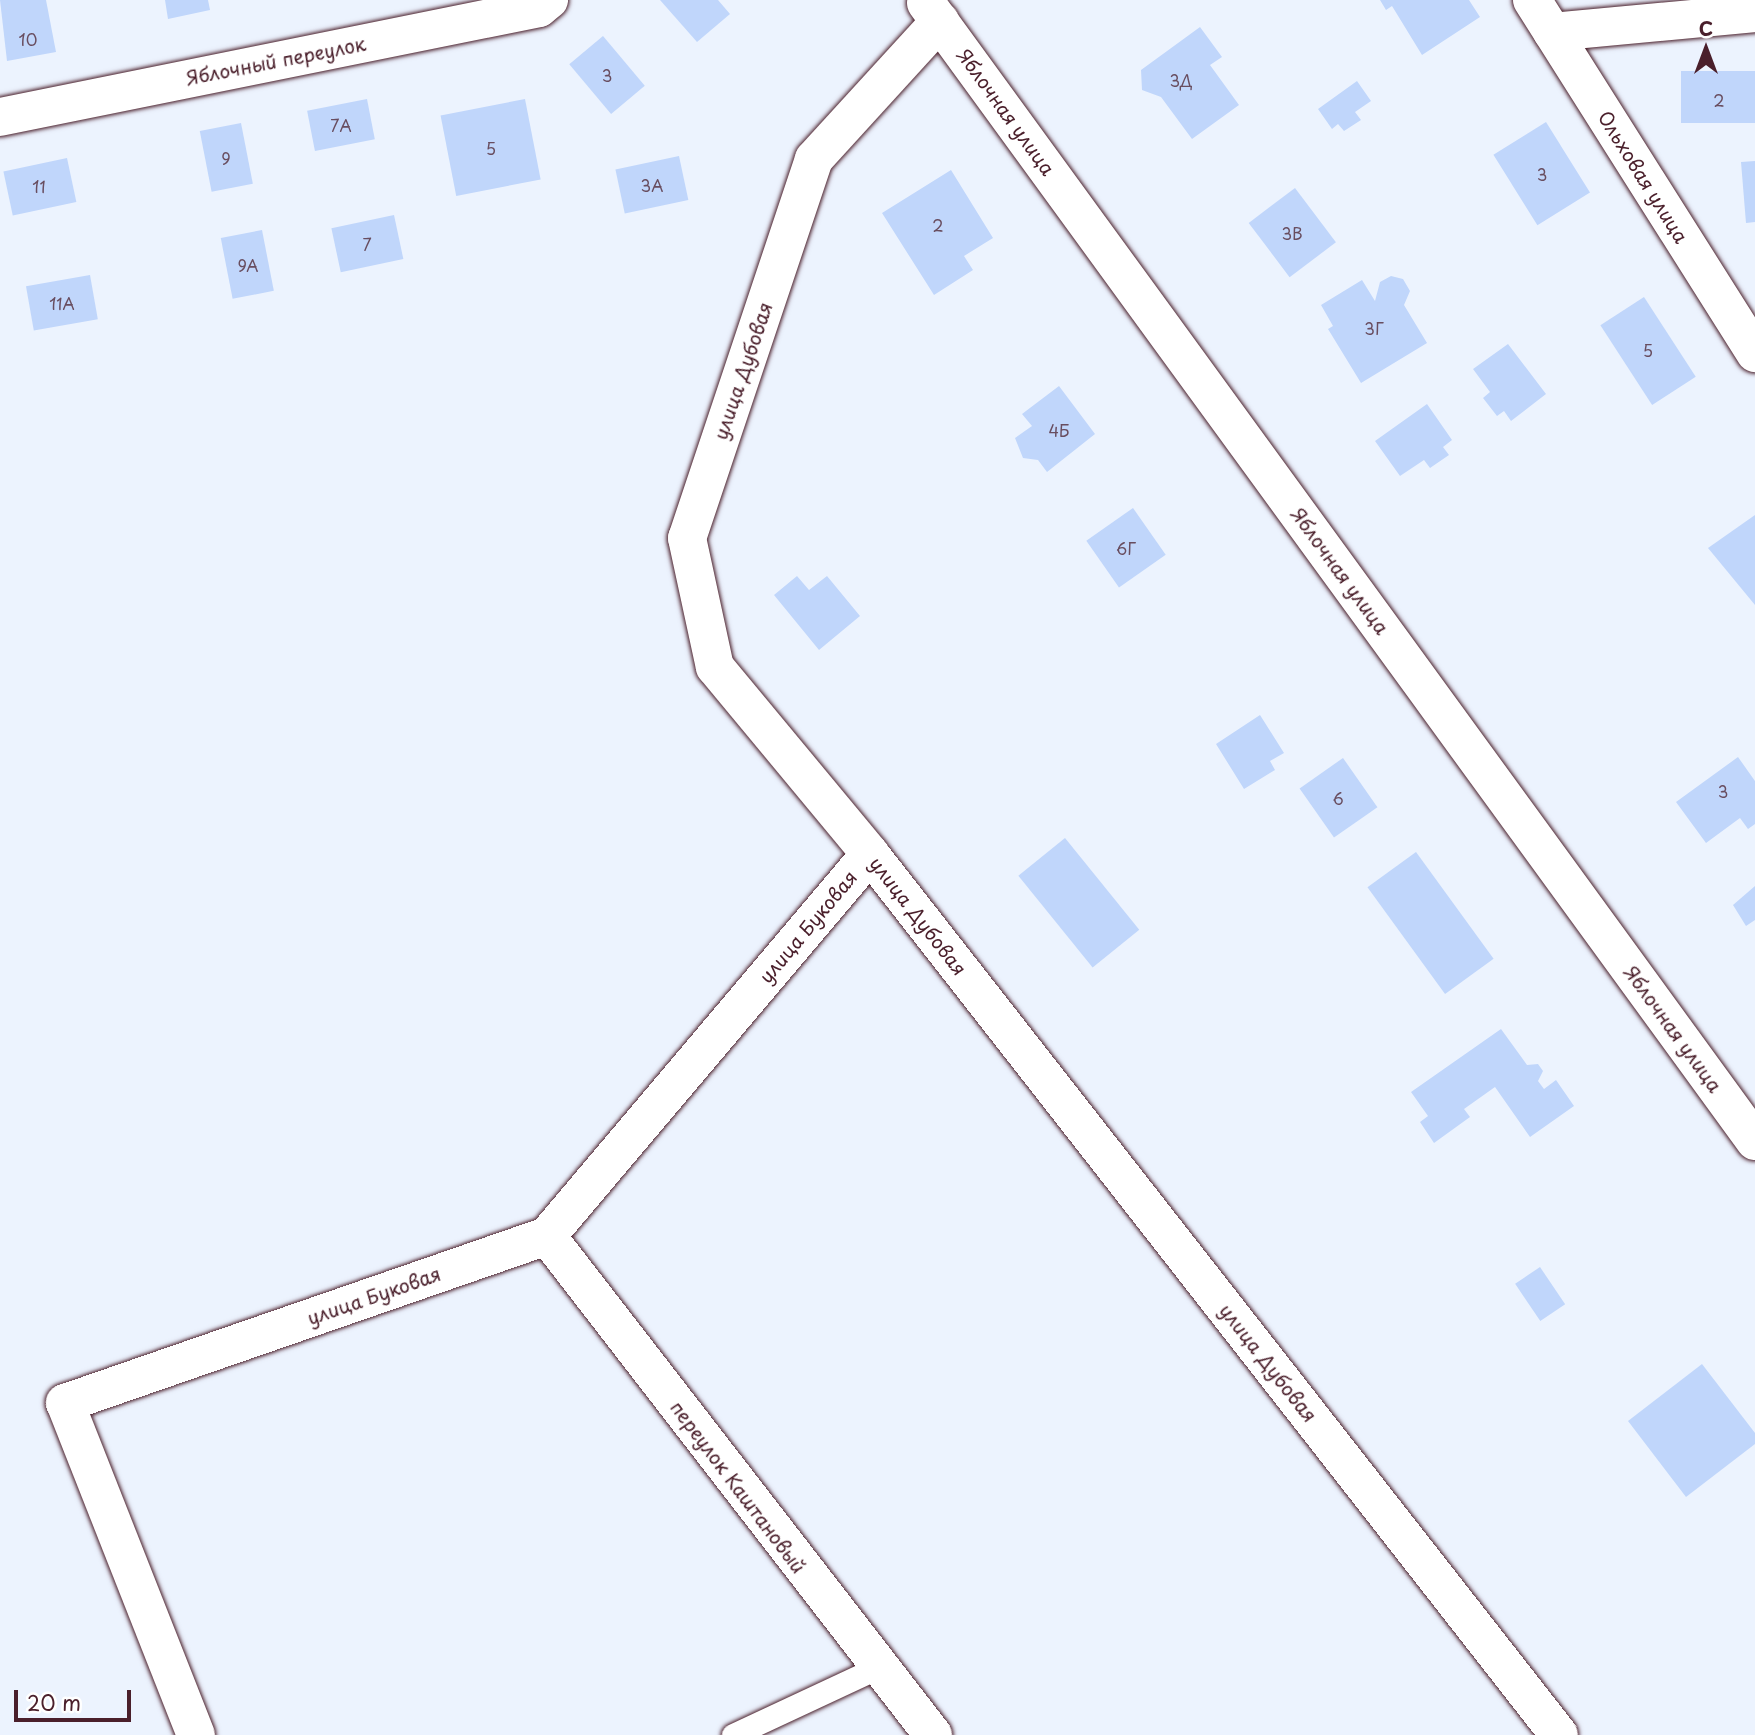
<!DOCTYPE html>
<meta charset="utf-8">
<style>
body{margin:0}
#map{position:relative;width:1755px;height:1735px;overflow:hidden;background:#ecf3fe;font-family:"Playpen Sans",sans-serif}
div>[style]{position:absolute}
.building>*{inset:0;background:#c0d6fb;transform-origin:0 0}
.roads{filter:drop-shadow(0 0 2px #4a1f2b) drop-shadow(0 0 2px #4a1f2b)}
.service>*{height:23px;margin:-11.5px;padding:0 11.5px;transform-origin:11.5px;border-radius:11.5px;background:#fff}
.minor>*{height:38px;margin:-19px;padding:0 19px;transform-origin:19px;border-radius:19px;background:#fff}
span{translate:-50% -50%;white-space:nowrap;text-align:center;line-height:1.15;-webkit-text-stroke:6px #fff;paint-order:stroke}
.number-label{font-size:16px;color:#684d5f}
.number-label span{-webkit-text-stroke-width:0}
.street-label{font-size:19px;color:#4a1f2b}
.north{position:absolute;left:1671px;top:14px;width:70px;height:70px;-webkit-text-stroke:5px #fff;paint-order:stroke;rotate:0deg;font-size:19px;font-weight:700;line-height:28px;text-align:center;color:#4a1f2b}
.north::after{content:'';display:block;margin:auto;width:24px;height:32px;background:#4a1f2b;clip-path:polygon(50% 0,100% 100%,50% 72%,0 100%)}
.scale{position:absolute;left:14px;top:1690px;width:117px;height:32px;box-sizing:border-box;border:4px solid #4a1f2b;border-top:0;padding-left:9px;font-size:21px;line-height:24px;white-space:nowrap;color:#4a1f2b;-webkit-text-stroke:5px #fff;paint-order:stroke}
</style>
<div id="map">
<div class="building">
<div style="clip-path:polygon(0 0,46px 0,56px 52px,7px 61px)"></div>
<div style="clip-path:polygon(165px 0,208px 0,210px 10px,168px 19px)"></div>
<div style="clip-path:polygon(660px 0,718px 0,730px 14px,697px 42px)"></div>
<div style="clip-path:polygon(1380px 0,1469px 0,1480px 17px,1422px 55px,1392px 6px,1386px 10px)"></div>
<div style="clip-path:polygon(1200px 27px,1222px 57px,1210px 65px,1239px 105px,1192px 139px,1161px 97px,1142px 90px,1141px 70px)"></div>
<div style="left:603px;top:36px;width:65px;height:44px;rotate:50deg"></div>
<div style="left:1755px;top:71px;width:52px;height:74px;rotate:90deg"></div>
<div style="clip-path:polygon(1357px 81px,1371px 101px,1355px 112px,1361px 120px,1344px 131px,1338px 124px,1332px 129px,1318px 109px)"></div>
<div style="left:367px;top:99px;width:41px;height:61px;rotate:79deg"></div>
<div style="left:525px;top:99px;width:82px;height:86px;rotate:79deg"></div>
<div style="left:1546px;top:122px;width:83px;height:62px;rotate:58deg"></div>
<div style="left:241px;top:123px;width:62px;height:42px;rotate:79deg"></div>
<div style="left:679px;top:156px;width:45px;height:65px;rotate:78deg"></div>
<div style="left:67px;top:158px;width:45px;height:65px;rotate:78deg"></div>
<div style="clip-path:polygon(1755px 161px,1755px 222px,1746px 223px,1741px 162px)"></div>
<div style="clip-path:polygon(951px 170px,993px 238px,964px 256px,973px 270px,934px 295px,882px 213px)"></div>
<div style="left:1295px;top:188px;width:68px;height:58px;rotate:53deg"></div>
<div style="left:394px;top:215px;width:45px;height:64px;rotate:78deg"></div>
<div style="left:262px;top:230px;width:62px;height:42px;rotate:79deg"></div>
<div style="left:90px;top:275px;width:45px;height:65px;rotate:80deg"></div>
<div style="clip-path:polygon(1391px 276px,1403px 279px,1410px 291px,1404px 305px,1427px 343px,1361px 383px,1328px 329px,1333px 326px,1321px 305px,1362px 280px,1375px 301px,1380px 282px)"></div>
<div style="left:1644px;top:297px;width:95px;height:52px;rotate:57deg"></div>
<div style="clip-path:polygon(1508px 344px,1546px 394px,1511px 421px,1504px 411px,1497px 416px,1483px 398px,1490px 392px,1473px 369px)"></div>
<div style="clip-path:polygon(1059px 386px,1095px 434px,1047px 472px,1038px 460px,1023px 458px,1015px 438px,1032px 426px,1022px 414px)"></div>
<div style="clip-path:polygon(1427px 404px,1452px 440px,1443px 447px,1449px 455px,1430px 468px,1424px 460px,1400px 476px,1375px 441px)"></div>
<div style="left:1133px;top:508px;width:57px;height:57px;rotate:55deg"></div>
<div style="clip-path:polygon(1755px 515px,1755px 605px,1708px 548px)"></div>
<div style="clip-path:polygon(797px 576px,809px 590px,827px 576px,860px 616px,819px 650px,774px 595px)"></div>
<div style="clip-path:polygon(1260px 715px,1284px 753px,1270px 761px,1275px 770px,1244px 789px,1216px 744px)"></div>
<div style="clip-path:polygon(1738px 757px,1755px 781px,1755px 824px,1748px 829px,1740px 818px,1706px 843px,1676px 802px)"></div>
<div style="left:1343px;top:758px;width:60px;height:53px;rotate:55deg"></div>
<div style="left:1065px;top:838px;width:118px;height:60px;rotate:51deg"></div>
<div style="left:1416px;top:852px;width:132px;height:60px;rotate:54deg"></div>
<div style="clip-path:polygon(1755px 886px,1755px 920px,1746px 926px,1733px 905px)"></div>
<div style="clip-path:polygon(1501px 1029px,1527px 1065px,1538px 1064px,1543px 1071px,1538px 1081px,1544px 1089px,1556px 1080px,1574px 1106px,1530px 1137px,1495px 1087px,1464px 1109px,1470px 1117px,1434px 1143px,1420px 1122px,1428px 1116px,1411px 1092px)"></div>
<div style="left:1540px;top:1267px;width:45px;height:30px;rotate:56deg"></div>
<div style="clip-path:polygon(1702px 1364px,1755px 1433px,1755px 1444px,1686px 1497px,1628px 1421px)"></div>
</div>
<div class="roads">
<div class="service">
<div style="left:733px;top:1735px;width:159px;rotate:-25deg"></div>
</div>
<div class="minor">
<div style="left:1532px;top:0;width:418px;rotate:57.7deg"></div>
<div style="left:926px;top:3px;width:1408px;rotate:53.93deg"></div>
<div style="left:940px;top:21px;width:187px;rotate:132.4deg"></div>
<div style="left:814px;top:159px;width:400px;rotate:108.5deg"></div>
<div style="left:687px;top:538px;width:132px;rotate:77.8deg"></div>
<div style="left:715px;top:667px;width:243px;rotate:50.3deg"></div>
<div style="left:870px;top:854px;width:1118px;rotate:51.97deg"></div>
<div style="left:1552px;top:32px;width:204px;rotate:-5.3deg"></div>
<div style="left:0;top:117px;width:550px;rotate:-11.43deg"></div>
<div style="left:539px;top:8px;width:13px;rotate:-39deg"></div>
<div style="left:547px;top:1236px;width:631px;rotate:52.28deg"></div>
<div style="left:196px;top:1735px;width:357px;rotate:-111.5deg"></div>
<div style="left:65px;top:1403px;width:510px;rotate:-19.11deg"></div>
<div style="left:547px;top:1236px;width:500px;rotate:-49.78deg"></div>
</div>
</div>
<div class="number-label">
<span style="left:28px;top:39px">10</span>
<span style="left:607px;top:75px">3</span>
<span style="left:1181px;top:80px">3Д</span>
<span style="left:1719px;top:100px">2</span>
<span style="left:341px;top:125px">7А</span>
<span style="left:491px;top:148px">5</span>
<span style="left:226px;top:158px">9</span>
<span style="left:1542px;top:174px">3</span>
<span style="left:652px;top:185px">3А</span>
<span style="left:39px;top:186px">11</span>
<span style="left:938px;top:225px">2</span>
<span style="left:1292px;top:233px">3В</span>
<span style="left:367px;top:244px">7</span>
<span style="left:248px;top:265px">9А</span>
<span style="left:62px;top:303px">11А</span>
<span style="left:1374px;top:328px">3Г</span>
<span style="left:1648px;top:350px">5</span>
<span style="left:1059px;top:430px">4Б</span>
<span style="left:1126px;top:548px">6Г</span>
<span style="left:1723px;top:791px">3</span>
<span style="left:1338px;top:798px">6</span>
</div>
<div class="street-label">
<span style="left:276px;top:61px;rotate:-11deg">Яблочный переулок</span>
<span style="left:1006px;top:112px;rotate:54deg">Яблочная улица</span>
<span style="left:1643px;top:177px;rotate:58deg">Ольховая улица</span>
<span style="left:743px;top:371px;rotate:-71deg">улица Дубовая</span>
<span style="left:1340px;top:571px;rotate:54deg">Яблочная улица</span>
<span style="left:918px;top:916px;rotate:52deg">улица Дубовая</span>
<span style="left:808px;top:927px;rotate:-50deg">улица Буковая</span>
<span style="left:1673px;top:1029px;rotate:54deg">Яблочная улица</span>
<span style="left:374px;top:1296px;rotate:-19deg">улица Буковая</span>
<span style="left:1268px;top:1363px;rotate:52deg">улица Дубовая</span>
<span style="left:738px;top:1487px;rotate:53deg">переулок Каштановый</span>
</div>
<div class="north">С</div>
<div class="scale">20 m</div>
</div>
